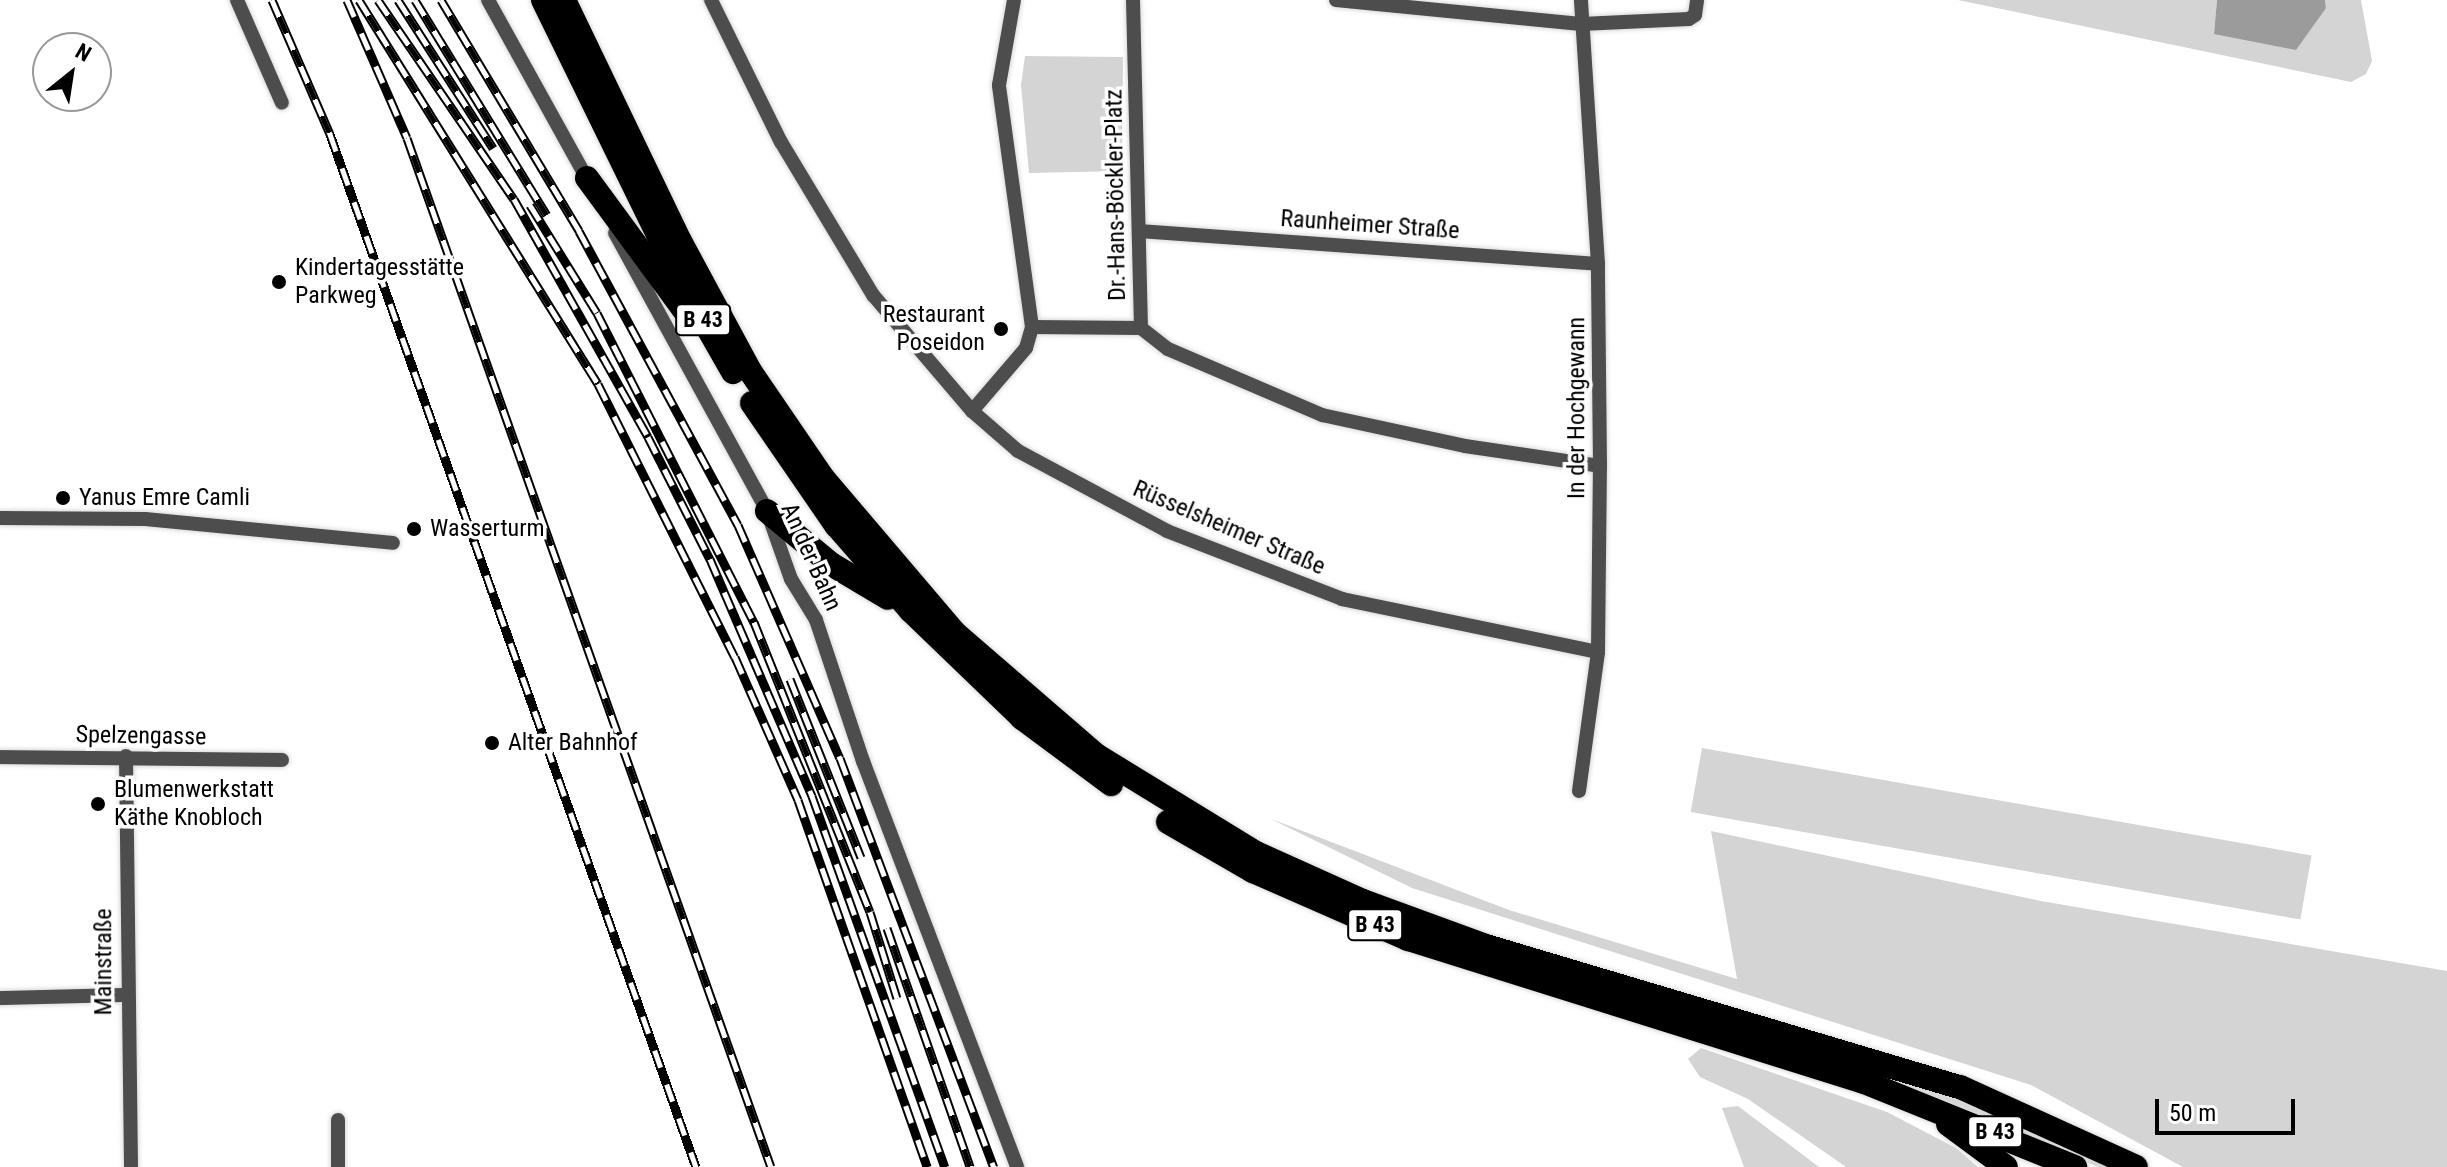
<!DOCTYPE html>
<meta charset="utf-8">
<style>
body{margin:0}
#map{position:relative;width:2447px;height:1167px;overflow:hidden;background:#fff;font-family:"Roboto Condensed",sans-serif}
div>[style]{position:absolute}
.green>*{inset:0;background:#d4d4d4;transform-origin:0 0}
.water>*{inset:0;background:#9b9b9b}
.roads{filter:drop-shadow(0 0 2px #dbdbdb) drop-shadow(0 0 2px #dbdbdb)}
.minor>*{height:14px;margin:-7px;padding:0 7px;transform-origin:7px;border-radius:7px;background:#4d4d4d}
.highway>*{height:24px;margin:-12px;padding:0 12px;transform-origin:12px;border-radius:12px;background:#000}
.rail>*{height:9px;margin-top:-4.5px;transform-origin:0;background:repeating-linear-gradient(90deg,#fff 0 18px,#000 0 36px);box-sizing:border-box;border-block:2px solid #000}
.dots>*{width:22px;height:22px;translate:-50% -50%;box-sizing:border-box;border:4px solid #fff;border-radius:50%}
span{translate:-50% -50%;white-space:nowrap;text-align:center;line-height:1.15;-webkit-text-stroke:7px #fff;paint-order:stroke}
.shield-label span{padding:2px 6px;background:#fff;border:2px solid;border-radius:6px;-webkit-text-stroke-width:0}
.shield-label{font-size:22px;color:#000;font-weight:700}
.street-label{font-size:24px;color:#000}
.poi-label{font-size:24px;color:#000}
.left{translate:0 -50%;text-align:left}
.right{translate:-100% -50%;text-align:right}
.north{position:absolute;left:32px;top:32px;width:80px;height:80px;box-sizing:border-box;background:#fff;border:2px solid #999;border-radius:50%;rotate:30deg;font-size:22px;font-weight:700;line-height:32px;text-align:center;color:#000}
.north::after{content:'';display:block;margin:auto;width:28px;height:36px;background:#000;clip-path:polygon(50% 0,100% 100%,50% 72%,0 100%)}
.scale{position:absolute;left:2155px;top:1099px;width:140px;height:36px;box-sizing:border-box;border:4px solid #000;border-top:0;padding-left:10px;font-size:24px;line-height:28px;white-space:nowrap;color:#000;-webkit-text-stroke:6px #fff;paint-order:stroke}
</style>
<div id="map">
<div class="green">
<div style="clip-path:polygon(1958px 0,2217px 0,2214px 34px,2326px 8px,2325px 0,2361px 0,2372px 61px,2366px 74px,2351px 82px)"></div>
<div style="clip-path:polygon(1025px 56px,1123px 57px,1122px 171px,1029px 173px,1021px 85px)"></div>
<div style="left:1702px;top:748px;width:619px;height:65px;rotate:10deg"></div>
<div style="clip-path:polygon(1269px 818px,1509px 910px,1737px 979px,1711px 831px,2041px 901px,2447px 971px,2447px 1167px,2183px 1167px,2031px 1085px,1412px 888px)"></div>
<div style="clip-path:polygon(1726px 1024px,1950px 1092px,2119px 1167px,2098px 1167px,1947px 1102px)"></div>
<div style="clip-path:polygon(1701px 1048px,1887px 1112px,1956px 1148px,1978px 1167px,1846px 1167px,1748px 1099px,1700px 1077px,1688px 1059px)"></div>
<div style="clip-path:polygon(1738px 1106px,1819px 1167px,1744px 1167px,1722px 1108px)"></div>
</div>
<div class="water">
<div style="clip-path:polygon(2217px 0,2325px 0,2326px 8px,2296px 50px,2214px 34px)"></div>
</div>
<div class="roads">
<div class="minor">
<div style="left:237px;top:0;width:112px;rotate:66.4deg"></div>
<div style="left:488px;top:0;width:208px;rotate:61deg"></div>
<div style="left:711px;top:0;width:158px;rotate:63.8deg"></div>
<div style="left:781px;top:142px;width:179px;rotate:59deg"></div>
<div style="left:873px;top:295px;width:153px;rotate:49.5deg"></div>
<div style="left:972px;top:411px;width:61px;rotate:41deg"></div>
<div style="left:1018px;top:451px;width:169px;rotate:28.2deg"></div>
<div style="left:1167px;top:531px;width:188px;rotate:21.2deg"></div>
<div style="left:1342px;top:599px;width:261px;rotate:11.7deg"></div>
<div style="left:1133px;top:0;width:328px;rotate:88.6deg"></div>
<div style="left:1336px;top:0;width:246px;rotate:5.6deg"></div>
<div style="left:1581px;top:24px;width:108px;rotate:-2.7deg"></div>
<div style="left:1689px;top:19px;width:7px;rotate:-34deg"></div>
<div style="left:1695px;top:15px;width:15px;rotate:-82deg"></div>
<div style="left:1139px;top:231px;width:460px;rotate:4.1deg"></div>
<div style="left:615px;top:233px;width:317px;rotate:61.3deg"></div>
<div style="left:767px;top:511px;width:72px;rotate:70.6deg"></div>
<div style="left:791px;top:579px;width:48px;rotate:58.6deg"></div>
<div style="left:816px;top:620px;width:149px;rotate:71.6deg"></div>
<div style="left:863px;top:761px;width:434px;rotate:69.2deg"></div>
<div style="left:1032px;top:327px;width:109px;rotate:0.5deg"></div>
<div style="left:1141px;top:328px;width:34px;rotate:38deg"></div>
<div style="left:1168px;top:349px;width:168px;rotate:23.2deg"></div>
<div style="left:1322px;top:415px;width:146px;rotate:12.2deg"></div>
<div style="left:1465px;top:446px;width:136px;rotate:8.4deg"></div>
<div style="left:972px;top:411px;width:83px;rotate:-49.4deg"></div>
<div style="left:1026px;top:348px;width:22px;rotate:-74deg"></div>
<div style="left:1032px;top:327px;width:244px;rotate:-97.8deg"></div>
<div style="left:999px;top:85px;width:86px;rotate:-80deg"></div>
<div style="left:0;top:518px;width:145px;rotate:0.4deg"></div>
<div style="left:145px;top:519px;width:249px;rotate:5.5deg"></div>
<div style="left:126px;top:756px;width:411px;rotate:89.3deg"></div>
<div style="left:0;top:757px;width:282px;rotate:0.6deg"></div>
<div style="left:1579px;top:791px;width:140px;rotate:-82.2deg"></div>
<div style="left:1598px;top:652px;width:186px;rotate:-89.4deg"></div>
<div style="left:1600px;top:466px;width:202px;rotate:-90.6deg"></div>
<div style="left:1598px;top:264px;width:265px;rotate:-93.7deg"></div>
<div style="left:0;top:998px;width:126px;rotate:-1.4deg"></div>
<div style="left:338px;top:1167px;width:47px;rotate:-90deg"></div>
</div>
<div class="highway">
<div style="left:543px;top:0;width:305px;rotate:63.9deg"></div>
<div style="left:677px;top:274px;width:113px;rotate:60.3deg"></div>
<div style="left:564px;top:0;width:267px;rotate:64.3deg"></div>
<div style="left:680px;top:241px;width:148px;rotate:61.7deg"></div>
<div style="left:750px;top:371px;width:130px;rotate:55.7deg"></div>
<div style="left:823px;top:478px;width:205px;rotate:49.6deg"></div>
<div style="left:956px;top:634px;width:185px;rotate:40.8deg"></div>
<div style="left:1096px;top:755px;width:188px;rotate:31.5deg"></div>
<div style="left:1256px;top:853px;width:117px;rotate:24.2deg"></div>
<div style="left:1363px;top:901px;width:131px;rotate:20.1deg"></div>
<div style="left:1486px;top:946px;width:495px;rotate:16.6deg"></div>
<div style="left:1960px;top:1087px;width:193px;rotate:24.4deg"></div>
<div style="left:587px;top:178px;width:174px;rotate:53.7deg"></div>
<div style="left:752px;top:403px;width:148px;rotate:55.5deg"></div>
<div style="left:836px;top:525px;width:114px;rotate:48.9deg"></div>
<div style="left:911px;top:611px;width:154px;rotate:43.9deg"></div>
<div style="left:1022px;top:718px;width:111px;rotate:36.6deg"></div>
<div style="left:767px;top:511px;width:83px;rotate:39.6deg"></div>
<div style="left:831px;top:564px;width:66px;rotate:30.8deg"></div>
<div style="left:1168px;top:822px;width:98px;rotate:30deg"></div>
<div style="left:1253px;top:871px;width:169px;rotate:23.7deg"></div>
<div style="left:1408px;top:939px;width:476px;rotate:17.4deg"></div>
<div style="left:1862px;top:1081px;width:230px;rotate:22deg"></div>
<div style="left:1948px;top:1124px;width:72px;rotate:36.6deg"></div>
</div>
</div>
<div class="rail">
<div style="left:272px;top:0;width:146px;rotate:66.6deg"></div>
<div style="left:330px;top:134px;width:1096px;rotate:70.49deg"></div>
<div style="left:347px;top:0;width:150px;rotate:66.5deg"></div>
<div style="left:407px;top:138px;width:1091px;rotate:70.52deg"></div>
<div style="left:359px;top:0;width:452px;rotate:58.1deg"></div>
<div style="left:598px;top:384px;width:305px;rotate:63.4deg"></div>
<div style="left:735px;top:657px;width:156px;rotate:66.2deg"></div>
<div style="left:798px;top:800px;width:389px;rotate:70.6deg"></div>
<div style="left:378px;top:0;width:241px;rotate:55.7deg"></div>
<div style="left:514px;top:199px;width:273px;rotate:60.6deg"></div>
<div style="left:648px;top:437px;width:137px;rotate:63.1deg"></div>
<div style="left:710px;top:559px;width:258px;rotate:66.7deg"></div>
<div style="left:812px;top:796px;width:394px;rotate:70.3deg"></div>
<div style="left:398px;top:0;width:176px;rotate:57.3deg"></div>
<div style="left:415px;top:0;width:252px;rotate:58.5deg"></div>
<div style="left:441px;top:0;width:269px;rotate:59.1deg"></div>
<div style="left:579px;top:231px;width:334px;rotate:61.6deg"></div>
<div style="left:738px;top:525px;width:254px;rotate:66.4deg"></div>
<div style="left:840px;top:758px;width:437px;rotate:69.4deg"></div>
<div style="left:530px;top:205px;width:127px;rotate:58.2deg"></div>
<div style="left:597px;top:313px;width:347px;rotate:63.1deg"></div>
<div style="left:754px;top:622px;width:312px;rotate:68.2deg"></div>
<div style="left:870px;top:912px;width:90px;rotate:72.6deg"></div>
<div style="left:790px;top:679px;width:192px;rotate:68.3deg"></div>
<div style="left:887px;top:928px;width:253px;rotate:70.8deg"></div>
</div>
<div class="dots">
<div style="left:279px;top:282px;background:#000"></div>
<div style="left:1001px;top:329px;background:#000"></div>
<div style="left:63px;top:498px;background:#000"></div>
<div style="left:414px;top:529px;background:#000"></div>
<div style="left:492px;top:743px;background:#000"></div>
<div style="left:98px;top:804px;background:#000"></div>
</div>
<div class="shield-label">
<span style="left:703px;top:320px">B 43</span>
<span style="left:1375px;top:925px">B 43</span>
<span style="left:1995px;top:1132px">B 43</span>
</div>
<div class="street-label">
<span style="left:1116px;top:195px;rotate:-91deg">Dr.-Hans-Böckler-Platz</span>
<span style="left:1370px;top:225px;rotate:4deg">Raunheimer Straße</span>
<span style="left:1577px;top:408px;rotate:-90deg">In der Hochgewann</span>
<span style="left:1229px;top:528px;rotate:23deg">Rüsselsheimer Straße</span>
<span style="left:811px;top:557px;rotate:66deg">An der Bahn</span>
<span style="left:141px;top:736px;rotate:1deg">Spelzengasse</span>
<span style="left:104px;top:962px;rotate:-90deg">Mainstraße</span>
</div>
<div class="poi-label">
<span class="left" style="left:295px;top:282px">Kindertagesstätte<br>Parkweg</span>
<span class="right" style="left:985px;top:329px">Restaurant<br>Poseidon</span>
<span class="left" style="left:79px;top:498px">Yanus Emre Camli</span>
<span class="left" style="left:430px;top:529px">Wasserturm</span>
<span class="left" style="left:508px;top:743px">Alter Bahnhof</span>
<span class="left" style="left:114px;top:804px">Blumenwerkstatt<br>Käthe Knobloch</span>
</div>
<div class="north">N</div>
<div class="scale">50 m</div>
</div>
